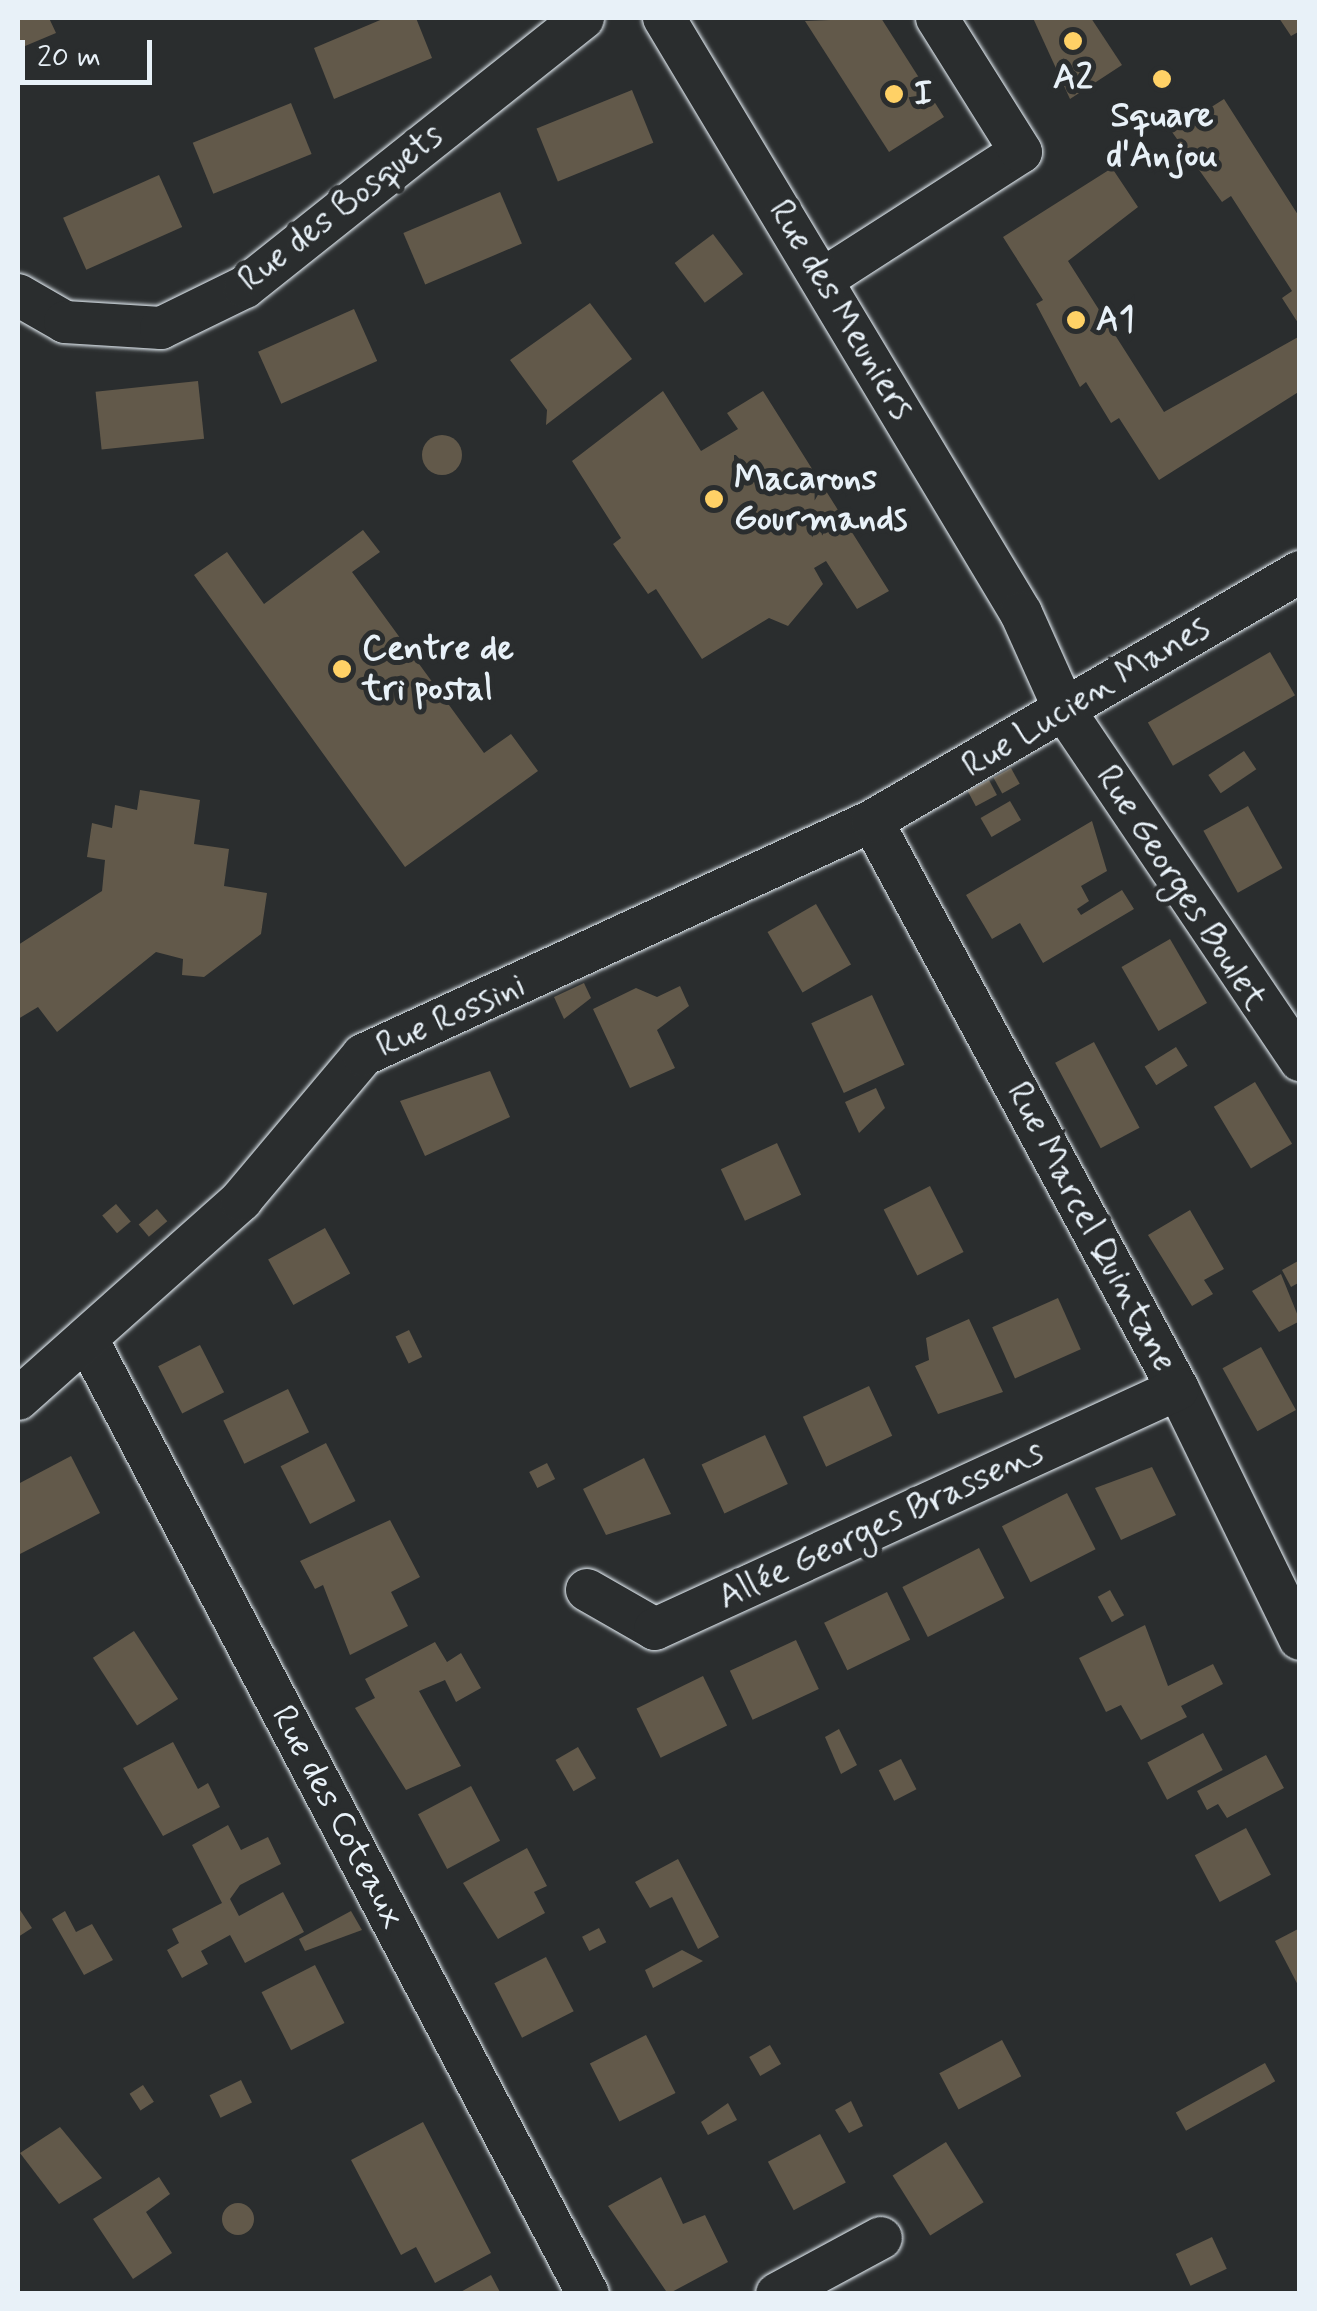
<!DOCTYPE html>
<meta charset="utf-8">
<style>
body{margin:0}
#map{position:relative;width:1317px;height:2311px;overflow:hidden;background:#2a2d2e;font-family:Mynerve,sans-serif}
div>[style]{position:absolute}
.building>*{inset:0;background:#62594a;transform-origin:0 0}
.round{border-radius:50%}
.roads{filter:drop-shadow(0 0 2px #e8f1f8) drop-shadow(0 0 2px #e8f1f8)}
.minor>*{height:42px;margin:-21px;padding:0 21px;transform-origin:21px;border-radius:21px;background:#2a2d2e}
.dots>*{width:28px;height:28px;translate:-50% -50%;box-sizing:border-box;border:5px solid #2a2d2e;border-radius:50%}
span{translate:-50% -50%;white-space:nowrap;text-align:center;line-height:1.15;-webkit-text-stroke:10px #2a2d2e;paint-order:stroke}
.poi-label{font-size:35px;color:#e8f1f8;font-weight:700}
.left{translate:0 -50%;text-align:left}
.street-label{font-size:35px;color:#e8f1f8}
.frame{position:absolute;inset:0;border:20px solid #e8f1f8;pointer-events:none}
.scale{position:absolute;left:20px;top:40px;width:132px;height:45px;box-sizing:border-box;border:5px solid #e8f1f8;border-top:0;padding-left:12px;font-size:30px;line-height:35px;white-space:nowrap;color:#e8f1f8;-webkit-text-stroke:8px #2a2d2e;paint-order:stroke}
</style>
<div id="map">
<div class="building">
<div style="clip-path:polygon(18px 18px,49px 18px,56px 33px,18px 49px)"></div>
<div style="clip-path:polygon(385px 18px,416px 18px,432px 58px,334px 99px,314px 48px)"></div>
<div style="clip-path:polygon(881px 18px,944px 117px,889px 152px,805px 21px)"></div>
<div style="clip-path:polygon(1033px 18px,1091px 18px,1122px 65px,1070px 99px)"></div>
<div style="clip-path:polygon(1279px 18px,1300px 18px,1300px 31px,1291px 36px)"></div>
<div style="left:632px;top:90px;width:57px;height:103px;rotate:68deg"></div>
<div style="clip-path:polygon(1224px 99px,1300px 218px,1300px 326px,1282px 298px,1292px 291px,1231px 196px,1222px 202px,1172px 132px)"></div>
<div style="left:291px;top:103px;width:55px;height:106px;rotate:68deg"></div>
<div style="clip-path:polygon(1112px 168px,1138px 207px,1068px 261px,1164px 412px,1300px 336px,1300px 391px,1159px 480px,1119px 418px,1111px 423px,1086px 382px,1080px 387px,1036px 304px,1043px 300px,1003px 237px)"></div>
<div style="left:159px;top:175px;width:57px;height:105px;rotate:66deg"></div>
<div style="left:500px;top:192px;width:56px;height:105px;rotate:67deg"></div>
<div style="left:713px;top:234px;width:50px;height:48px;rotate:53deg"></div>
<div style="clip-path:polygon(590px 303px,632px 359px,546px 425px,547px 410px,510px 360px)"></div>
<div style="left:354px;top:309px;width:57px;height:105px;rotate:66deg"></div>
<div style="left:198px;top:381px;width:58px;height:103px;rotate:84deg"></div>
<div style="clip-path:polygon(663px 391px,701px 451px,738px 429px,727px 413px,763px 391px,889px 591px,857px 609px,826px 561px,814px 568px,823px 584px,788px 626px,769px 618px,702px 659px,656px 589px,648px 594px,613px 544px,621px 538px,572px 461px)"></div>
<div class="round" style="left:422px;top:435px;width:40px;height:40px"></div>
<div style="clip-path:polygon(363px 530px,380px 552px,352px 572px,484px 753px,511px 734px,538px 771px,405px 867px,194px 575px,227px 552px,264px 604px)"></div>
<div style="left:1270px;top:652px;width:50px;height:141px;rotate:60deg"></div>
<div style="left:1244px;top:751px;width:22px;height:43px;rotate:56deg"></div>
<div style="left:1011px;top:768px;width:18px;height:20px;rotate:61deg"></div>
<div style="left:989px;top:780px;width:17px;height:24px;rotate:62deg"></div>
<div style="clip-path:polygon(140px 790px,200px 800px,194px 844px,229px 849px,224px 886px,267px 893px,261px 934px,204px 977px,182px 975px,183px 959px,156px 952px,57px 1032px,38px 1007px,18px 1019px,18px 945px,102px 891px,105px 860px,87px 857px,92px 823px,112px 828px,115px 805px,137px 810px)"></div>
<div style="left:1010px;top:801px;width:22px;height:34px;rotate:60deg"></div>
<div style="left:1248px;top:806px;width:71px;height:51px;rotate:61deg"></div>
<div style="clip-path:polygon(1092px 821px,1107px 871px,1081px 886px,1089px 901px,1077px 909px,1081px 915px,1122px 890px,1134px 909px,1043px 963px,1020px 923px,992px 939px,966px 895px)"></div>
<div style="left:816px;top:904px;width:70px;height:56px;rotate:60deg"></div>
<div style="left:1170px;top:939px;width:74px;height:56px;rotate:60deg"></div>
<div style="clip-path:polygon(584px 983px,591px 998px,564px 1019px,554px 997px)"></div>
<div style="clip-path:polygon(680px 986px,689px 1006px,657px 1030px,675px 1068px,630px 1088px,593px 1009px,636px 988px,657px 997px)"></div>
<div style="left:872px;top:995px;width:77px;height:67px;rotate:65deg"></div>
<div style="left:1094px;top:1042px;width:97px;height:44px;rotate:62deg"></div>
<div style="left:1176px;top:1047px;width:22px;height:37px;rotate:58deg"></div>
<div style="clip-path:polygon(490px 1071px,510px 1117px,425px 1156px,400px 1101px)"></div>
<div style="left:1255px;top:1082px;width:72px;height:48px;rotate:59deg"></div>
<div style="clip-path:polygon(876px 1088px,885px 1108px,859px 1133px,845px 1102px)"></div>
<div style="left:777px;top:1143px;width:57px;height:62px;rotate:65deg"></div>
<div style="left:930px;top:1186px;width:74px;height:52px;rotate:63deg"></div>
<div style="left:116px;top:1204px;width:23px;height:18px;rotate:50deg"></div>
<div style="left:157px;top:1209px;width:16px;height:24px;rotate:50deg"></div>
<div style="clip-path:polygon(1190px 1210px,1224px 1269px,1204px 1280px,1213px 1294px,1192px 1306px,1148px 1235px)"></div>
<div style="left:325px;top:1228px;width:52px;height:65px;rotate:61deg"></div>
<div style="clip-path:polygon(1298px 1261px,1300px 1282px,1291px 1287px,1282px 1270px)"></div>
<div style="clip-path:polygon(1281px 1274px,1300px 1321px,1279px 1332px,1252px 1291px)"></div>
<div style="left:1058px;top:1298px;width:56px;height:72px;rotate:66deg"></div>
<div style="clip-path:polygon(969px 1319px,1003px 1392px,938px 1414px,915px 1366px,929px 1360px,926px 1338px)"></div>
<div style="left:409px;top:1330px;width:30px;height:15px;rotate:64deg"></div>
<div style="left:200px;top:1345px;width:53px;height:47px;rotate:63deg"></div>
<div style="left:1261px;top:1347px;width:72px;height:44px;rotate:61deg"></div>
<div style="left:869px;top:1386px;width:55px;height:73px;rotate:65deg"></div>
<div style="left:288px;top:1389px;width:48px;height:72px;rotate:64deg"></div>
<div style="left:765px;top:1435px;width:54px;height:70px;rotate:65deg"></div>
<div style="left:326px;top:1443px;width:65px;height:51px;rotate:63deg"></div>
<div style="clip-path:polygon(71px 1456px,100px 1513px,18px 1555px,18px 1484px)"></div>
<div style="clip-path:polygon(644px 1458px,671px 1514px,606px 1535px,583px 1489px)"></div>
<div style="left:547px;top:1463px;width:18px;height:20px;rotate:63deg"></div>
<div style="clip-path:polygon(1152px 1467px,1176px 1515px,1121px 1540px,1095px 1488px)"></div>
<div style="left:1067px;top:1493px;width:63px;height:73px;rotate:63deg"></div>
<div style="clip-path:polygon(390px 1520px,420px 1577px,391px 1592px,408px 1626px,350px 1655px,323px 1585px,315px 1589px,300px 1561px)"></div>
<div style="left:979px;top:1548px;width:56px;height:86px;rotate:63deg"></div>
<div style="left:1110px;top:1590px;width:29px;height:14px;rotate:61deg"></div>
<div style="left:887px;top:1592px;width:53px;height:70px;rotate:64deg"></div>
<div style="clip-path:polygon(1145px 1625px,1168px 1686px,1213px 1664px,1223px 1684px,1181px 1706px,1187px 1717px,1141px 1740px,1121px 1705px,1106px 1712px,1079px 1658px)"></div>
<div style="left:134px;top:1631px;width:81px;height:49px;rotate:57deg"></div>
<div style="left:796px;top:1640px;width:54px;height:73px;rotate:65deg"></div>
<div style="clip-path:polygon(435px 1642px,447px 1662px,461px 1653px,481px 1688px,456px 1702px,445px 1680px,419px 1691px,461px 1766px,406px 1790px,355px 1708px,375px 1698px,365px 1679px)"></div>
<div style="left:703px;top:1676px;width:55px;height:74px;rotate:64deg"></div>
<div style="clip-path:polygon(839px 1729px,857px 1765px,841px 1774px,825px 1737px)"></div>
<div style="left:1203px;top:1733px;width:42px;height:63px;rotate:62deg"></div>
<div style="clip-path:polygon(173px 1742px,198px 1789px,208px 1783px,220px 1807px,163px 1836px,123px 1768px)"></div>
<div style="left:578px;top:1747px;width:36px;height:26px;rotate:60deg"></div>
<div style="clip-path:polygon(1266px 1755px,1284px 1788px,1227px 1818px,1218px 1804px,1207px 1810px,1197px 1791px)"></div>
<div style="left:901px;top:1759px;width:34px;height:25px;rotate:63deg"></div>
<div style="left:471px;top:1786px;width:62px;height:60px;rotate:62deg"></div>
<div style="clip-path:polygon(228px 1825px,241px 1850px,268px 1837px,281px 1864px,240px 1885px,230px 1899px,239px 1916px,283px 1892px,304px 1932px,245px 1963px,230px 1935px,201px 1951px,208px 1964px,182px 1978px,167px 1950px,179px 1943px,172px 1929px,222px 1903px,192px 1845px)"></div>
<div style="left:1246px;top:1828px;width:53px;height:58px;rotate:62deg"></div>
<div style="clip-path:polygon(527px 1848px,547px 1886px,534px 1892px,545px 1913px,498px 1939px,463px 1883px)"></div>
<div style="clip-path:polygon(678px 1859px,719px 1937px,698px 1949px,672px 1897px,650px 1908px,635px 1882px)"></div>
<div style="clip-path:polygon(18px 1907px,32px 1928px,18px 1937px)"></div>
<div style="clip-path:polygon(65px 1911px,76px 1932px,92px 1924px,113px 1960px,84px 1975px,52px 1919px)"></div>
<div style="clip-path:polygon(351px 1911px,362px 1930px,305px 1951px,299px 1939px)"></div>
<div style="left:599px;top:1928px;width:16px;height:19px;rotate:63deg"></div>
<div style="clip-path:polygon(1300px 1928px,1300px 1989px,1275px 1941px)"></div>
<div style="clip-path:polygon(682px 1950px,703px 1961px,653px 1988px,645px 1970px)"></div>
<div style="left:546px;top:1957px;width:61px;height:58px;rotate:63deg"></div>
<div style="left:315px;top:1965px;width:65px;height:60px;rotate:63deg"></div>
<div style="left:646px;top:2035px;width:65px;height:63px;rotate:63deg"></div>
<div style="left:1002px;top:2040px;width:41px;height:71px;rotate:62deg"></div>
<div style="left:770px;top:2045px;width:22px;height:24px;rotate:60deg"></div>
<div style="left:1265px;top:2063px;width:21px;height:102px;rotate:61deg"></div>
<div style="left:241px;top:2080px;width:25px;height:35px;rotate:64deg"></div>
<div style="left:143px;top:2085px;width:20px;height:16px;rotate:57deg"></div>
<div style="clip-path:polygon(851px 2101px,863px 2126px,849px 2133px,835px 2110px)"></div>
<div style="clip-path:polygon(728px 2103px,737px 2120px,708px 2135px,701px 2122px)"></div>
<div style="clip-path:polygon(423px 2122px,491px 2253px,435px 2283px,416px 2247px,401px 2255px,351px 2160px)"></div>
<div style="clip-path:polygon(60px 2127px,102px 2178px,59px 2204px,20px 2153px)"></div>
<div style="left:820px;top:2134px;width:55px;height:59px;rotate:62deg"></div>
<div style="left:946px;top:2142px;width:71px;height:63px;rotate:58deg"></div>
<div style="clip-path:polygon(159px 2177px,170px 2194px,146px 2212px,172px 2253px,133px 2279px,93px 2219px)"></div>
<div style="clip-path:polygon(661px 2177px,683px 2224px,705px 2215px,728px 2262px,668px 2294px,608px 2206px)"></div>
<div class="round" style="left:222px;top:2203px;width:32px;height:32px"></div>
<div style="left:1212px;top:2237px;width:35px;height:40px;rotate:65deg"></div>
<div style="clip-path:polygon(491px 2275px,501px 2294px,457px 2294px)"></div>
</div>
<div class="roads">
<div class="minor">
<div style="left:664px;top:18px;width:694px;rotate:59.04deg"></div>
<div style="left:1021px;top:613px;width:110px;rotate:65.8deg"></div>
<div style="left:1066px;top:713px;width:419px;rotate:56deg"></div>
<div style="left:823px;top:279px;width:235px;rotate:-32.7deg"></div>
<div style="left:1021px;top:152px;width:158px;rotate:-122.1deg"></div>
<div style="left:18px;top:295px;width:54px;rotate:29.9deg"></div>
<div style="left:65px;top:322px;width:96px;rotate:3.6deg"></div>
<div style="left:161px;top:328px;width:93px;rotate:-26deg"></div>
<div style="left:245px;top:287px;width:432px;rotate:-38.5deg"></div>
<div style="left:872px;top:821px;width:645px;rotate:61.69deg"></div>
<div style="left:1178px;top:1389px;width:278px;rotate:64deg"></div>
<div style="left:88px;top:1341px;width:1076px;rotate:62.32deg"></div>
<div style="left:18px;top:1399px;width:299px;rotate:-41.7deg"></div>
<div style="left:241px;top:1200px;width:189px;rotate:-49.9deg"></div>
<div style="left:363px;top:1055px;width:560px;rotate:-24.69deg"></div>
<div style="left:872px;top:821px;width:495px;rotate:-30.2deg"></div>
<div style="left:587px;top:1590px;width:78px;rotate:29.8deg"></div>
<div style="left:655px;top:1629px;width:575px;rotate:-24.65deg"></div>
<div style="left:777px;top:2294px;width:118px;rotate:-28.3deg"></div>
</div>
</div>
<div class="dots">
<div style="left:1073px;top:41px;background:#ffd166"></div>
<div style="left:1162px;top:79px;background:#ffd166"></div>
<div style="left:894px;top:94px;background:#ffd166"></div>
<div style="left:1076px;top:320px;background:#ffd166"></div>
<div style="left:714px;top:499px;background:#ffd166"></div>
<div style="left:342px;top:669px;background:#ffd166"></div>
</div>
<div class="poi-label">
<span style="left:1073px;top:78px">A2</span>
<span class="left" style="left:914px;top:94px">I</span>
<span style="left:1162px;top:136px">Square<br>d'Anjou</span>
<span class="left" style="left:1096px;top:320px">A1</span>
<span class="left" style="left:734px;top:499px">Macarons<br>Gourmands</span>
<span class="left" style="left:362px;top:669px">Centre de<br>tri postal</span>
</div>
<div class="street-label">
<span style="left:341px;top:208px;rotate:-38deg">Rue des Bosquets</span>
<span style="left:841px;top:310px;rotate:59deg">Rue des Meuniers</span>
<span style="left:1086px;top:697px;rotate:-31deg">Rue Lucien Manes</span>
<span style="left:1181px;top:888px;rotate:57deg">Rue Georges Boulet</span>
<span style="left:451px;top:1016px;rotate:-24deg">Rue Rossini</span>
<span style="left:1091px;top:1227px;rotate:62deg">Rue Marcel Quintane</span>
<span style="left:881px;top:1525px;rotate:-25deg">Allée Georges Brassens</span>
<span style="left:338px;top:1817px;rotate:62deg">Rue des Coteaux</span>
</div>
<div class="frame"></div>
<div class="scale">20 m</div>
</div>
